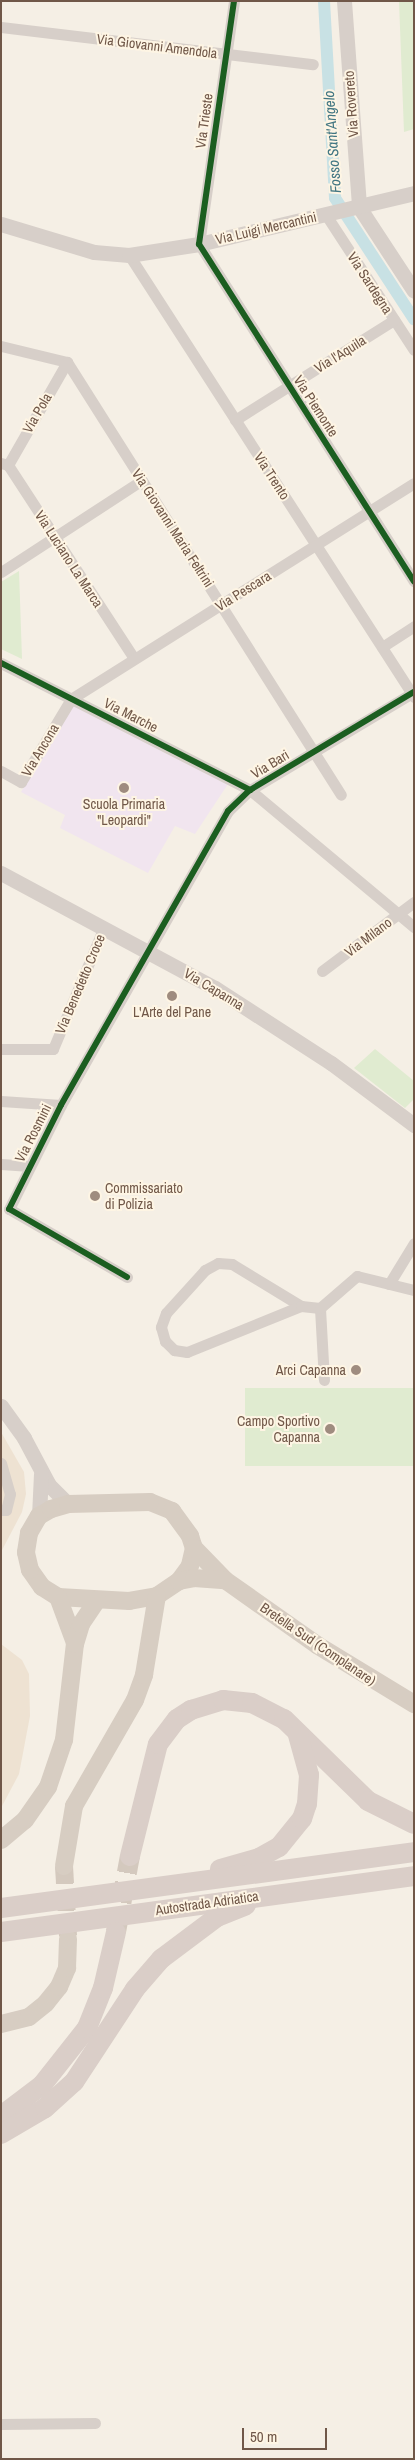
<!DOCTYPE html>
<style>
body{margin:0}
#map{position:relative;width:415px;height:2460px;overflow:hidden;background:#f5efe5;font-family:"Archivo Narrow",sans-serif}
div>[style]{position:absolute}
.residential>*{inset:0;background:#eee2d2}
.education>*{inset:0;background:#f1e5ef}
.green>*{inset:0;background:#e0ebd0;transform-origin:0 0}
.canal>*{height:12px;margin:-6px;padding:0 6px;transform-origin:6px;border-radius:6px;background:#c8e1e4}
.primary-tunnel>*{height:18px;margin-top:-9px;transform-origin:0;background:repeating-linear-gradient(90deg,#d4c9be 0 18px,transparent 0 27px)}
.highway-tunnel>*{height:20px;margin-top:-10px;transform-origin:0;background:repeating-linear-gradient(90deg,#d4c9be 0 20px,transparent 0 30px)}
.street>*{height:11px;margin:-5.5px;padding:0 5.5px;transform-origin:5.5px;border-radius:5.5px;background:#d7cfc9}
.secondary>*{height:15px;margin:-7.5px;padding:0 7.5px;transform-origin:7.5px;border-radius:7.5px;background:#d7cfc9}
.primary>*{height:18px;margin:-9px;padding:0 9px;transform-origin:9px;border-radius:9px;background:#d7cdc2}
.highway>*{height:20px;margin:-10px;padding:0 10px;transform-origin:10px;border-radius:10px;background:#dacec8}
.cycleway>*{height:6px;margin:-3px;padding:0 3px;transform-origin:3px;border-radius:3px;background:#1b5e20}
.dots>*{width:14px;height:14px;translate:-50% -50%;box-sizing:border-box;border:2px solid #fef5e4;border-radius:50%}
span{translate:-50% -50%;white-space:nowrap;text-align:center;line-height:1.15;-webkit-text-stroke:4px #fef5e4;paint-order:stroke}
.street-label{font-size:14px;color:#705748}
.poi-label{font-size:14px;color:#705748}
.left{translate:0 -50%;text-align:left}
.right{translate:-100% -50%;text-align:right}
.water-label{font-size:15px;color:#437783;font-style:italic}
.frame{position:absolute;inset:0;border:2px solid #705748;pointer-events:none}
.scale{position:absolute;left:242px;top:2428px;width:85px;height:22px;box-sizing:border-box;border:2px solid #705748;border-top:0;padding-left:6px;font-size:15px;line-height:18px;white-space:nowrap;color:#705748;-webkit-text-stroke:4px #fef5e4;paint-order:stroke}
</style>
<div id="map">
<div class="residential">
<div style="clip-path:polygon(1px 1432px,24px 1472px,26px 1494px,22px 1512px,1px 1552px)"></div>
<div style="clip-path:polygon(1px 1644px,22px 1660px,29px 1674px,30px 1716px,19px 1774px,1px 1808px)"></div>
</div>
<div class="education">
<div style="clip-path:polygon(73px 705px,228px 784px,195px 834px,175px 826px,148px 873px,60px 828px,65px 815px,21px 792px)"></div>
</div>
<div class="green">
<div style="clip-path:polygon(399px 1px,414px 1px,414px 129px,404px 132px)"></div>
<div style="clip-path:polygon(19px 571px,22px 659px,1px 649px,1px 582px)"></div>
<div style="clip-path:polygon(375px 1049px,414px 1081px,414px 1099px,405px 1108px,354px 1068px)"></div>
<div style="left:414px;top:1388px;width:78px;height:169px;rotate:90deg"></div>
</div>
<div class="canal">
<div style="left:324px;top:1px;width:197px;rotate:86.8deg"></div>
<div style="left:335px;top:198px;width:145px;rotate:56.9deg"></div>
</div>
<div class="primary-tunnel">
<div style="left:64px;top:1866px;width:70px;rotate:86.7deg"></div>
</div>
<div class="highway-tunnel">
<div style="left:116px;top:1932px;width:77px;rotate:-79.6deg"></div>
</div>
<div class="street">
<div style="left:234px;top:1px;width:246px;rotate:98.2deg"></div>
<div style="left:199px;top:244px;width:400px;rotate:57.5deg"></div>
<div style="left:1px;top:27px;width:314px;rotate:6.8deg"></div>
<div style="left:326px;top:215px;width:161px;rotate:56.9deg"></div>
<div style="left:129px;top:255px;width:526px;rotate:57.19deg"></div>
<div style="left:1px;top:346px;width:68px;rotate:13.6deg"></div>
<div style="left:67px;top:362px;width:512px;rotate:57.67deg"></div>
<div style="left:235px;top:420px;width:188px;rotate:-32.2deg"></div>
<div style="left:1px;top:463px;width:7px;rotate:16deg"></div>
<div style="left:8px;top:465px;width:230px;rotate:56.9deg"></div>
<div style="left:8px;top:465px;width:119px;rotate:-60.2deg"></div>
<div style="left:1px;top:572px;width:168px;rotate:-33.1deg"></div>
<div style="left:382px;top:647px;width:38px;rotate:-33deg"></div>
<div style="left:1px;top:663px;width:280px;rotate:27deg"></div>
<div style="left:250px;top:790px;width:214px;rotate:39.9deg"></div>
<div style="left:1px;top:771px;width:23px;rotate:29deg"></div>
<div style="left:21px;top:782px;width:97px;rotate:-58.9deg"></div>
<div style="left:71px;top:699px;width:405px;rotate:-32.2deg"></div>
<div style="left:322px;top:971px;width:115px;rotate:-36.9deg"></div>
<div style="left:1px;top:1049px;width:52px"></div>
<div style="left:53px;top:1049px;width:132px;rotate:-67.3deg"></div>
<div style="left:1px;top:1101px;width:60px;rotate:3.8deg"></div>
<div style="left:1px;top:1164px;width:29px;rotate:4deg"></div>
<div style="left:127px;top:1277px;width:136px;rotate:-150deg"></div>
<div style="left:9px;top:1209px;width:116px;rotate:-63.4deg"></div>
<div style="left:61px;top:1105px;width:338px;rotate:-60.4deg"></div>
<div style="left:228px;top:811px;width:30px;rotate:-44deg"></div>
<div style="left:250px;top:790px;width:191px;rotate:-30.9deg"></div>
<div style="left:389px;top:1284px;width:48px;rotate:-58.6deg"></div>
<div style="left:301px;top:1306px;width:81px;rotate:-148.7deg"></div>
<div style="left:232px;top:1264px;width:14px;rotate:-176deg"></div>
<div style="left:218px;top:1263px;width:15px;rotate:152deg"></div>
<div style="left:205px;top:1270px;width:58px;rotate:132.2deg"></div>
<div style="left:166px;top:1313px;width:15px;rotate:110deg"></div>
<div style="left:161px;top:1327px;width:15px;rotate:74deg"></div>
<div style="left:165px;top:1341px;width:13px;rotate:45deg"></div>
<div style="left:174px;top:1350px;width:13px;rotate:9deg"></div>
<div style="left:187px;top:1352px;width:123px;rotate:-22deg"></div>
<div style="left:301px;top:1306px;width:19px;rotate:6deg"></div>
<div style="left:324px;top:1380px;width:72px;rotate:-93.2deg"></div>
<div style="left:320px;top:1308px;width:49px;rotate:-40.9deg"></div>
<div style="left:357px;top:1276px;width:59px;rotate:13.8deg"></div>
<div style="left:1px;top:1463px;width:32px;rotate:74deg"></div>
<div style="left:10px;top:1494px;width:16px;rotate:104deg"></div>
<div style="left:6px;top:1510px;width:5px;rotate:180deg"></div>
<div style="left:1px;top:2424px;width:94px;rotate:-0.6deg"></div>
</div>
<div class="secondary">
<div style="left:344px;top:1px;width:207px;rotate:85.8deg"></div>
<div style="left:359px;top:207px;width:100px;rotate:56.8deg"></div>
<div style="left:1px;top:224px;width:97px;rotate:16.8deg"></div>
<div style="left:94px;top:252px;width:35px;rotate:5deg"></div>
<div style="left:129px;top:255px;width:71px;rotate:-8.9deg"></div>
<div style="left:199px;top:244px;width:221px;rotate:-13.3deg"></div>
<div style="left:1px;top:873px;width:243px;rotate:28.3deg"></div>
<div style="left:215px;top:988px;width:138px;rotate:32.9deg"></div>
<div style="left:331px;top:1063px;width:104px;rotate:36.8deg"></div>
<div style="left:1px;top:1406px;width:39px;rotate:54deg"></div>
<div style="left:24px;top:1438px;width:53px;rotate:62deg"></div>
<div style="left:49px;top:1485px;width:27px;rotate:45deg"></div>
<div style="left:39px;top:1516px;width:42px;rotate:-87.3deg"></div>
</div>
<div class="primary">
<div style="left:150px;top:1502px;width:24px;rotate:22deg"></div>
<div style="left:172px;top:1511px;width:31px;rotate:54deg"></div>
<div style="left:190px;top:1536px;width:13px;rotate:72deg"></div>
<div style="left:194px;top:1548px;width:18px;rotate:103deg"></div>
<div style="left:190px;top:1566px;width:19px;rotate:126deg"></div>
<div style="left:179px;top:1581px;width:27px;rotate:146deg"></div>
<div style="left:157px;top:1596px;width:28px;rotate:170deg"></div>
<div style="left:129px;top:1601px;width:71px;rotate:-176.8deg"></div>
<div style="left:58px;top:1597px;width:19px;rotate:-148deg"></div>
<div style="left:42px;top:1587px;width:21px;rotate:-125deg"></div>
<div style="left:30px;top:1570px;width:18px;rotate:-103deg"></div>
<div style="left:26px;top:1552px;width:19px;rotate:-81deg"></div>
<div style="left:29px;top:1533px;width:20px;rotate:-60deg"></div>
<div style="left:39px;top:1516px;width:14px;rotate:-30deg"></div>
<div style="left:51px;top:1509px;width:18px;rotate:-16deg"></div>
<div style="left:68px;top:1504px;width:82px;rotate:-1.4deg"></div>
<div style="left:194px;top:1548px;width:45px;rotate:45.9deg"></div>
<div style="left:225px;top:1580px;width:113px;rotate:35.2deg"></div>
<div style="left:317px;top:1645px;width:114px;rotate:31.3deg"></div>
<div style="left:179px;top:1581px;width:15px;rotate:-11deg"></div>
<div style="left:194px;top:1578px;width:31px;rotate:4deg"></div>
<div style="left:58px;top:1597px;width:49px;rotate:69.7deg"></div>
<div style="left:1px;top:1840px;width:31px;rotate:-40deg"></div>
<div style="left:25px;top:1820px;width:40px;rotate:-55.1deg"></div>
<div style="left:48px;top:1787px;width:50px;rotate:-71.2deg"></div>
<div style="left:64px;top:1740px;width:97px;rotate:-83.5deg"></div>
<div style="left:75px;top:1644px;width:21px;rotate:-73deg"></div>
<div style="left:81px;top:1624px;width:29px;rotate:-56deg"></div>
<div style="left:64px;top:1866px;width:61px;rotate:-80.5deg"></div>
<div style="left:74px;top:1806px;width:122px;rotate:-60.1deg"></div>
<div style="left:135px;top:1700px;width:27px;rotate:-70deg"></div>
<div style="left:144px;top:1675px;width:80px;rotate:-80.7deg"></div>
<div style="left:1px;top:2024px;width:29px;rotate:-14deg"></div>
<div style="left:29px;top:2017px;width:22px;rotate:-39deg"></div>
<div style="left:46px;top:2003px;width:21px;rotate:-51deg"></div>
<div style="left:59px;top:1987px;width:21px;rotate:-67deg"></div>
<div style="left:67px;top:1968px;width:29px;rotate:-88deg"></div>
</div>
<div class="highway">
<div style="left:130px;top:1856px;width:115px;rotate:-76deg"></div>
<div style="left:158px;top:1744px;width:31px;rotate:-53deg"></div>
<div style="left:177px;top:1719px;width:17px;rotate:-33deg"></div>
<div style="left:191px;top:1710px;width:34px;rotate:-17deg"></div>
<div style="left:223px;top:1700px;width:29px;rotate:6deg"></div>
<div style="left:252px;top:1703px;width:36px;rotate:27deg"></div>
<div style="left:284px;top:1719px;width:117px;rotate:44.3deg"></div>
<div style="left:368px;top:1801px;width:51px;rotate:26.6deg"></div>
<div style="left:220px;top:1869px;width:41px;rotate:-15.8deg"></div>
<div style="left:259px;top:1858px;width:23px;rotate:-29deg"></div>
<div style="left:279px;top:1847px;width:36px;rotate:-51deg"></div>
<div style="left:302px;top:1819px;width:16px;rotate:-72deg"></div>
<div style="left:307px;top:1804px;width:29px;rotate:-86deg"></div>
<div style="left:309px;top:1775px;width:41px;rotate:-105.4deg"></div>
<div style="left:1px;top:1908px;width:417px;rotate:-7.7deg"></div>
<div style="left:1px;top:1932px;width:417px;rotate:-7.7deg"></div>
<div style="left:1px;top:2116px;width:51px;rotate:-37.1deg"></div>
<div style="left:42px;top:2085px;width:73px;rotate:-51.7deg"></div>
<div style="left:87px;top:2028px;width:43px;rotate:-68.2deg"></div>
<div style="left:103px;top:1988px;width:57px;rotate:-76.9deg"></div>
<div style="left:1px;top:2134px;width:51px;rotate:-30.6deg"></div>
<div style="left:45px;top:2108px;width:39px;rotate:-42deg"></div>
<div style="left:74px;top:2082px;width:111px;rotate:-56.7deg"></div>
<div style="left:135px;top:1989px;width:40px;rotate:-49deg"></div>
<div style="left:161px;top:1959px;width:70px;rotate:-36.9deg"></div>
<div style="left:217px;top:1917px;width:31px;rotate:-22deg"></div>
</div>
<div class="cycleway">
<div style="left:234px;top:1px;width:246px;rotate:98.2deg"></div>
<div style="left:199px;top:244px;width:400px;rotate:57.5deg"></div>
<div style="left:1px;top:663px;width:280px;rotate:27deg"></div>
<div style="left:127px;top:1277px;width:136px;rotate:-150deg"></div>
<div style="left:9px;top:1209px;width:116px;rotate:-63.4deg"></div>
<div style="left:61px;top:1105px;width:338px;rotate:-60.4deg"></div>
<div style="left:228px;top:811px;width:30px;rotate:-44deg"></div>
<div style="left:250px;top:790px;width:191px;rotate:-30.9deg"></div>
</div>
<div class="dots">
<div style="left:124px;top:788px;background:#9f8c7f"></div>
<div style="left:172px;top:996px;background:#9f8c7f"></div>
<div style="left:95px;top:1196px;background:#9f8c7f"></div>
<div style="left:356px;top:1370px;background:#9f8c7f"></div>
<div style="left:330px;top:1429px;background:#9f8c7f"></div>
</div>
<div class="street-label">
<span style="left:157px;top:46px;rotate:7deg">Via Giovanni Amendola</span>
<span style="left:351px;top:104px;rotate:-94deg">Via Rovereto</span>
<span style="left:204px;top:121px;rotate:-82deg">Via Trieste</span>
<span style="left:266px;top:228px;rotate:-13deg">Via Luigi Mercantini</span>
<span style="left:370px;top:283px;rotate:57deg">Via Sardegna</span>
<span style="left:340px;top:354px;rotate:-32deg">Via l'Aquila</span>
<span style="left:316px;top:406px;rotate:57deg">Via Piemonte</span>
<span style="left:37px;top:413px;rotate:-60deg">Via Pola</span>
<span style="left:272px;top:476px;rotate:57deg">Via Trento</span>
<span style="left:173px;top:528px;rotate:57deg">Via Giovanni Maria Feltrini</span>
<span style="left:69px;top:559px;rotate:57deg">Via Luciano La Marca</span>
<span style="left:243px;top:591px;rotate:-32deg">Via Pescara</span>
<span style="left:131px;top:715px;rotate:27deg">Via Marche</span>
<span style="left:40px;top:750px;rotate:-59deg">Via Ancona</span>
<span style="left:270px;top:764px;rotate:-31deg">Via Bari</span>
<span style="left:368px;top:937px;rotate:-37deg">Via Milano</span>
<span style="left:80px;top:984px;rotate:-67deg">Via Benedetto Croce</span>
<span style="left:214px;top:989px;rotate:31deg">Via Capanna</span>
<span style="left:33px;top:1133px;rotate:-63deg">Via Rosmini</span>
<span style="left:318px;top:1644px;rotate:34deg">Bretella Sud (Complanare)</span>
<span style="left:207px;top:1903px;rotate:-8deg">Autostrada Adriatica</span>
</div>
<div class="poi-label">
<span style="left:124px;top:812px">Scuola Primaria<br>"Leopardi"</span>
<span style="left:172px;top:1012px">L'Arte del Pane</span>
<span class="left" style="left:105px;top:1196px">Commissariato<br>di Polizia</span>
<span class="right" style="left:346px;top:1370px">Arci Capanna</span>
<span class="right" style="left:320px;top:1429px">Campo Sportivo<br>Capanna</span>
</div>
<div class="water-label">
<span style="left:332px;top:142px;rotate:-94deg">Fosso Sant'Angelo</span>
</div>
<div class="frame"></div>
<div class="scale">50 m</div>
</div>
